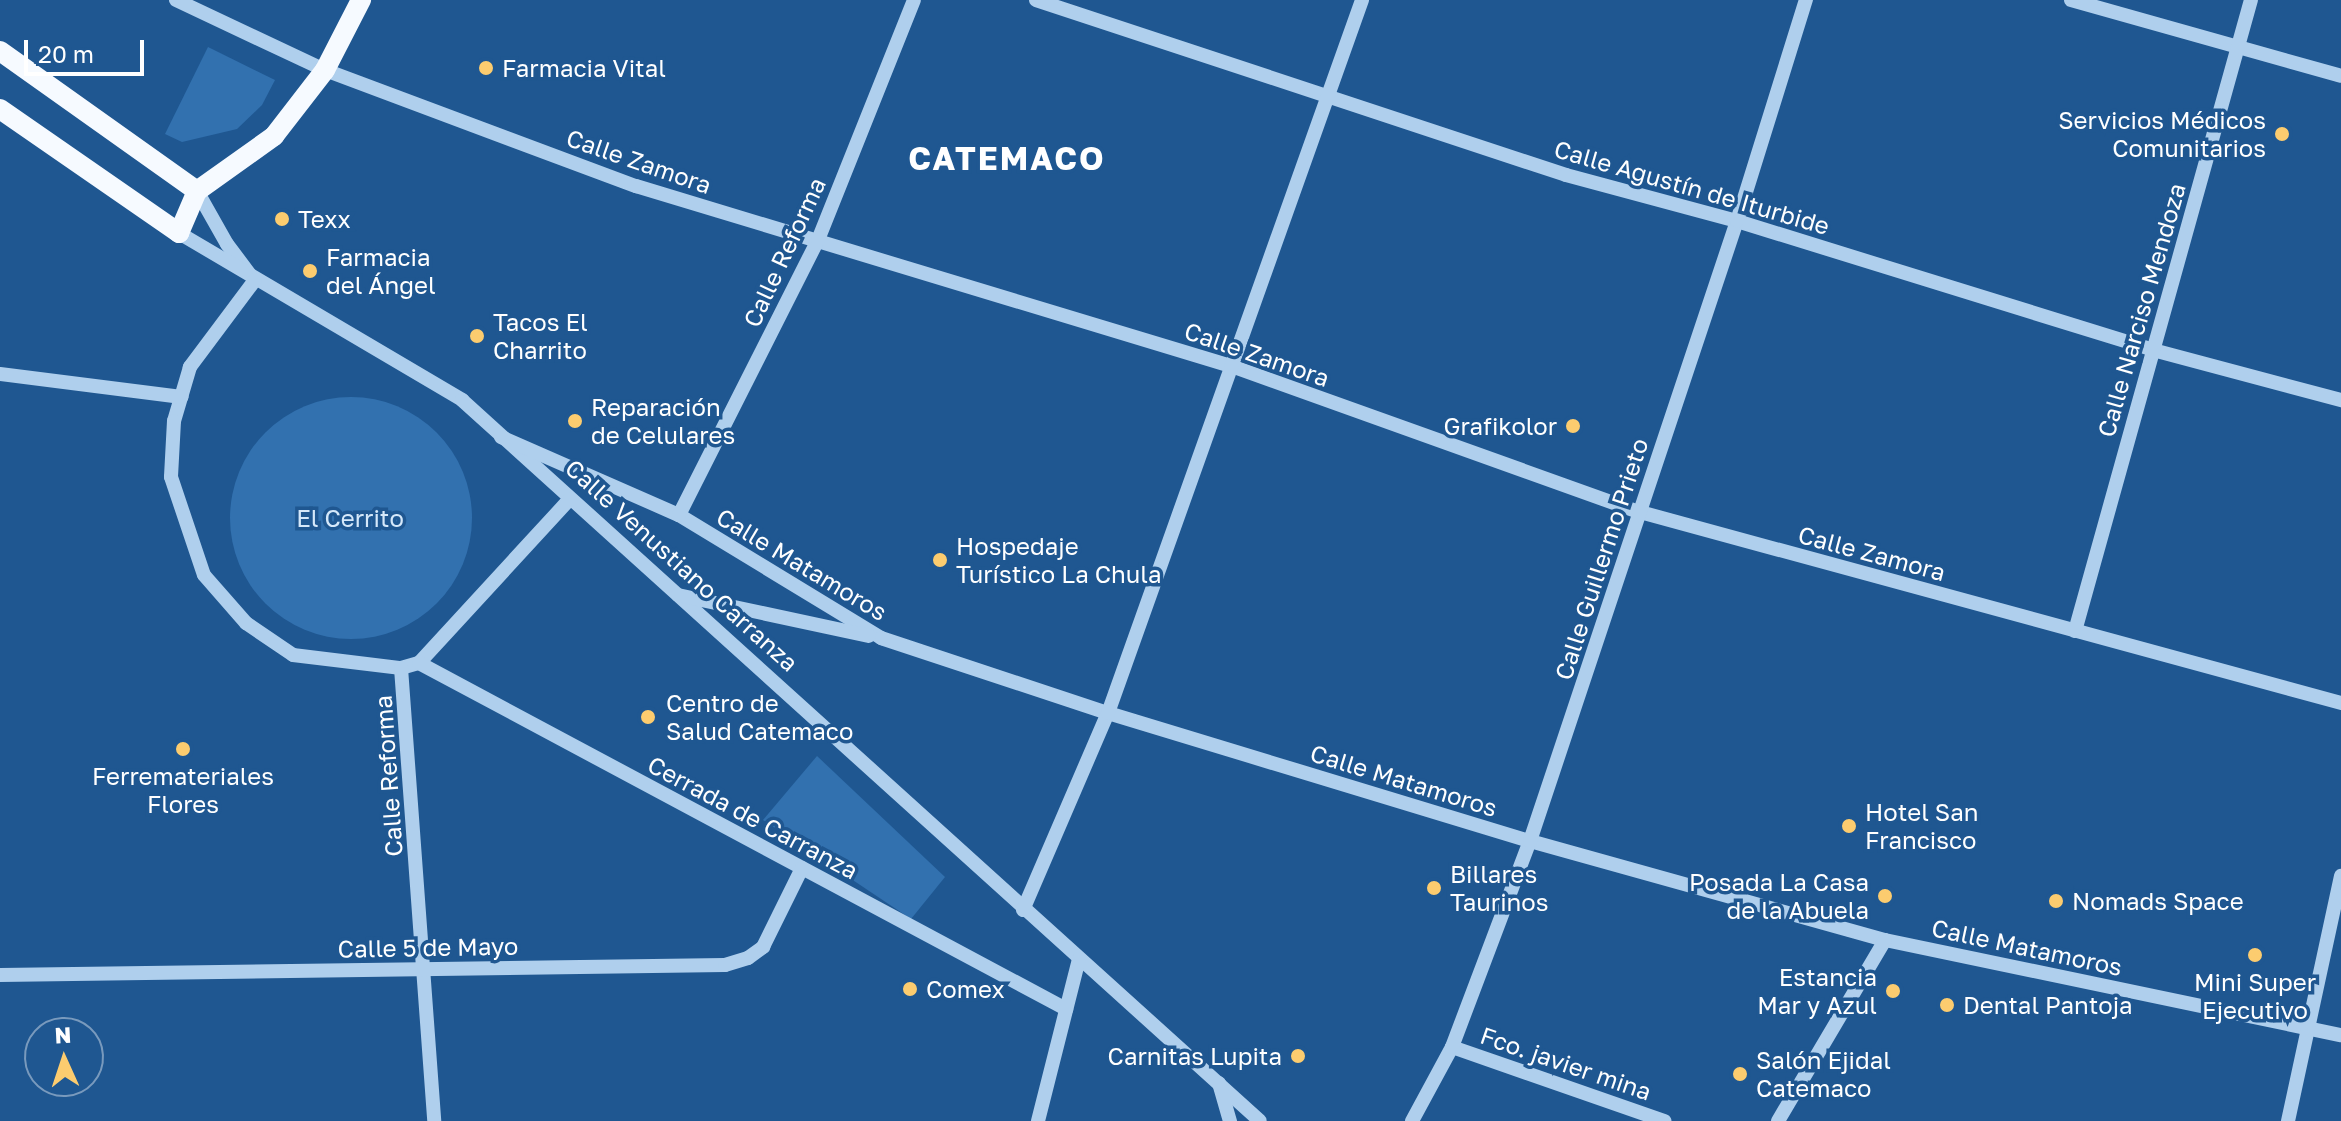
<!DOCTYPE html>
<meta charset="utf-8">
<style>
body{margin:0}
#map{position:relative;width:2341px;height:1121px;overflow:hidden;background:#1f5791;font-family:"Golos Text",sans-serif}
div>[style]{position:absolute}
.green>*{inset:0;background:#3271af}
.round{border-radius:50%}
.minor>*{height:14px;margin:-7px;padding:0 7px;transform-origin:7px;border-radius:7px;background:#afcfed}
.major>*{height:20px;margin:-10px;padding:0 10px;transform-origin:10px;border-radius:10px;background:#f6faff}
.dots>*{width:22px;height:22px;translate:-50% -50%;box-sizing:border-box;border:4px solid #1f5791;border-radius:50%}
span{translate:-50% -50%;white-space:nowrap;text-align:center;line-height:1.15;-webkit-text-stroke:7px #1f5791;paint-order:stroke}
.poi-label{font-size:24px;color:#fff}
.left{translate:0 -50%;text-align:left}
.right{translate:-100% -50%;text-align:right}
.street-label{font-size:24px;color:#fff}
.park-label{font-size:24px;color:#d5e8fa}
.district-label{font-size:32px;color:#fff;font-weight:700;letter-spacing:2px}
.north{position:absolute;left:24px;top:1017px;width:80px;height:80px;box-sizing:border-box;background:#1f5791;border:2px solid #799abd;border-radius:50%;rotate:357deg;font-size:22px;font-weight:700;line-height:32px;text-align:center;color:#fff}
.north::after{content:'';display:block;margin:auto;width:28px;height:36px;background:#fccc6f;clip-path:polygon(50% 0,100% 100%,50% 72%,0 100%)}
.scale{position:absolute;left:24px;top:40px;width:120px;height:36px;box-sizing:border-box;border:4px solid #fff;border-top:0;padding-left:10px;font-size:24px;line-height:28px;white-space:nowrap;color:#fff;-webkit-text-stroke:6px #1f5791;paint-order:stroke}
</style>
<div id="map">
<div class="green">
<div style="clip-path:polygon(208px 47px,275px 80px,262px 105px,237px 129px,182px 142px,165px 134px)"></div>
<div class="round" style="left:230px;top:397px;width:242px;height:242px"></div>
<div style="clip-path:polygon(817px 756px,945px 877px,911px 919px,763px 820px)"></div>
</div>
<div class="minor">
<div style="left:176px;top:0;width:165px;rotate:25.2deg"></div>
<div style="left:325px;top:70px;width:332px;rotate:20.5deg"></div>
<div style="left:636px;top:186px;width:625px;rotate:16.84deg"></div>
<div style="left:1234px;top:367px;width:431px;rotate:19.7deg"></div>
<div style="left:1640px;top:512px;width:727px;rotate:15.24deg"></div>
<div style="left:1036px;top:0;width:558px;rotate:18.27deg"></div>
<div style="left:1566px;top:175px;width:177px;rotate:15.1deg"></div>
<div style="left:1737px;top:221px;width:436px;rotate:17.2deg"></div>
<div style="left:2153px;top:350px;width:195px;rotate:14.9deg"></div>
<div style="left:2071px;top:0;width:280px;rotate:15.7deg"></div>
<div style="left:197px;top:191px;width:61px;rotate:60.5deg"></div>
<div style="left:227px;top:244px;width:38px;rotate:53deg"></div>
<div style="left:179px;top:233px;width:329px;rotate:30.5deg"></div>
<div style="left:462px;top:400px;width:1075px;rotate:42.1deg"></div>
<div style="left:255px;top:280px;width:109px;rotate:126.8deg"></div>
<div style="left:190px;top:367px;width:56px;rotate:106.5deg"></div>
<div style="left:174px;top:421px;width:56px;rotate:93.1deg"></div>
<div style="left:171px;top:477px;width:103px;rotate:71.4deg"></div>
<div style="left:204px;top:575px;width:64px;rotate:48.8deg"></div>
<div style="left:246px;top:623px;width:57px;rotate:34.2deg"></div>
<div style="left:293px;top:655px;width:109px;rotate:6.9deg"></div>
<div style="left:401px;top:668px;width:19px;rotate:-16deg"></div>
<div style="left:419px;top:663px;width:222px;rotate:-47.4deg"></div>
<div style="left:0;top:374px;width:183px;rotate:7.2deg"></div>
<div style="left:501px;top:437px;width:194px;rotate:23.7deg"></div>
<div style="left:679px;top:515px;width:237px;rotate:31.3deg"></div>
<div style="left:881px;top:638px;width:239px;rotate:18.3deg"></div>
<div style="left:1108px;top:713px;width:441px;rotate:16.9deg"></div>
<div style="left:1530px;top:841px;width:369px;rotate:15.6deg"></div>
<div style="left:1885px;top:940px;width:466px;rotate:11.8deg"></div>
<div style="left:679px;top:515px;width:308px;rotate:-63.2deg"></div>
<div style="left:818px;top:240px;width:258px;rotate:-68.2deg"></div>
<div style="left:678px;top:595px;width:195px;rotate:12.1deg"></div>
<div style="left:2075px;top:631px;width:655px;rotate:-74.42deg"></div>
<div style="left:419px;top:663px;width:734px;rotate:28.14deg"></div>
<div style="left:401px;top:668px;width:454px;rotate:85.8deg"></div>
<div style="left:1023px;top:910px;width:215px;rotate:-66.7deg"></div>
<div style="left:1108px;top:713px;width:757px;rotate:-70.39deg"></div>
<div style="left:0;top:975px;width:725px;rotate:-0.79deg"></div>
<div style="left:725px;top:965px;width:24px;rotate:-17deg"></div>
<div style="left:748px;top:958px;width:19px;rotate:-36deg"></div>
<div style="left:763px;top:947px;width:88px;rotate:-63.7deg"></div>
<div style="left:1452px;top:1047px;width:225px;rotate:19.2deg"></div>
<div style="left:1219px;top:1083px;width:40px;rotate:74deg"></div>
<div style="left:1038px;top:1121px;width:167px;rotate:-75.8deg"></div>
<div style="left:1412px;top:1121px;width:84px;rotate:-61.6deg"></div>
<div style="left:1452px;top:1047px;width:220px;rotate:-69.3deg"></div>
<div style="left:1530px;top:841px;width:654px;rotate:-71.54deg"></div>
<div style="left:1737px;top:221px;width:232px;rotate:-72.7deg"></div>
<div style="left:1778px;top:1121px;width:210px;rotate:-59.4deg"></div>
<div style="left:2288px;top:1121px;width:251px;rotate:-77.8deg"></div>
</div>
<div class="major">
<div style="left:0;top:51px;width:242px;rotate:35.4deg"></div>
<div style="left:0;top:109px;width:218px;rotate:34.7deg"></div>
<div style="left:179px;top:233px;width:46px;rotate:-66.8deg"></div>
<div style="left:197px;top:191px;width:95px;rotate:-35.5deg"></div>
<div style="left:274px;top:136px;width:83px;rotate:-52.3deg"></div>
<div style="left:325px;top:70px;width:79px;rotate:-62.8deg"></div>
</div>
<div class="dots">
<div style="left:486px;top:68px;background:#fccc6f"></div>
<div style="left:2282px;top:134px;background:#fccc6f"></div>
<div style="left:282px;top:219px;background:#fccc6f"></div>
<div style="left:310px;top:271px;background:#fccc6f"></div>
<div style="left:477px;top:336px;background:#fccc6f"></div>
<div style="left:575px;top:421px;background:#fccc6f"></div>
<div style="left:1573px;top:426px;background:#fccc6f"></div>
<div style="left:940px;top:560px;background:#fccc6f"></div>
<div style="left:648px;top:717px;background:#fccc6f"></div>
<div style="left:183px;top:749px;background:#fccc6f"></div>
<div style="left:1849px;top:826px;background:#fccc6f"></div>
<div style="left:1434px;top:888px;background:#fccc6f"></div>
<div style="left:1885px;top:896px;background:#fccc6f"></div>
<div style="left:2056px;top:901px;background:#fccc6f"></div>
<div style="left:2255px;top:955px;background:#fccc6f"></div>
<div style="left:910px;top:989px;background:#fccc6f"></div>
<div style="left:1893px;top:991px;background:#fccc6f"></div>
<div style="left:1947px;top:1005px;background:#fccc6f"></div>
<div style="left:1298px;top:1056px;background:#fccc6f"></div>
<div style="left:1740px;top:1074px;background:#fccc6f"></div>
</div>
<div class="poi-label">
<span class="left" style="left:502px;top:68px">Farmacia Vital</span>
<span class="right" style="left:2266px;top:134px">Servicios Médicos<br>Comunitarios</span>
<span class="left" style="left:298px;top:219px">Texx</span>
<span class="left" style="left:326px;top:271px">Farmacia<br>del Ángel</span>
<span class="left" style="left:493px;top:336px">Tacos El<br>Charrito</span>
<span class="left" style="left:591px;top:421px">Reparación<br>de Celulares</span>
<span class="right" style="left:1557px;top:426px">Grafikolor</span>
<span class="left" style="left:956px;top:560px">Hospedaje<br>Turístico La Chula</span>
<span class="left" style="left:666px;top:717px">Centro de<br>Salud Catemaco</span>
<span style="left:183px;top:790px">Ferremateriales<br>Flores</span>
<span class="left" style="left:1865px;top:826px">Hotel San<br>Francisco</span>
<span class="left" style="left:1450px;top:888px">Billares<br>Taurinos</span>
<span class="right" style="left:1869px;top:896px">Posada La Casa<br>de la Abuela</span>
<span class="left" style="left:2072px;top:901px">Nomads Space</span>
<span class="right" style="left:1877px;top:991px">Estancia<br>Mar y Azul</span>
<span style="left:2255px;top:996px">Mini Super<br>Ejecutivo</span>
<span class="left" style="left:926px;top:989px">Comex</span>
<span class="left" style="left:1963px;top:1005px">Dental Pantoja</span>
<span class="right" style="left:1282px;top:1056px">Carnitas Lupita</span>
<span class="left" style="left:1756px;top:1074px">Salón Ejidal<br>Catemaco</span>
</div>
<div class="street-label">
<span style="left:639px;top:161px;rotate:19deg">Calle Zamora</span>
<span style="left:1692px;top:187px;rotate:16deg">Calle Agustín de Iturbide</span>
<span style="left:784px;top:252px;rotate:-65deg">Calle Reforma</span>
<span style="left:2141px;top:310px;rotate:-74deg">Calle Narciso Mendoza</span>
<span style="left:1257px;top:354px;rotate:19deg">Calle Zamora</span>
<span style="left:1872px;top:553px;rotate:15deg">Calle Zamora</span>
<span style="left:1601px;top:559px;rotate:-72deg">Calle Guillermo Prieto</span>
<span style="left:802px;top:564px;rotate:31deg">Calle Matamoros</span>
<span style="left:682px;top:565px;rotate:42deg">Calle Venustiano Carranza</span>
<span style="left:388px;top:776px;rotate:-94deg">Calle Reforma</span>
<span style="left:1404px;top:780px;rotate:17deg">Calle Matamoros</span>
<span style="left:753px;top:817px;rotate:28deg">Cerrada de Carranza</span>
<span style="left:428px;top:947px;rotate:-1deg">Calle 5 de Mayo</span>
<span style="left:2027px;top:947px;rotate:12deg">Calle Matamoros</span>
<span style="left:1566px;top:1063px;rotate:19deg">Fco. javier mina</span>
</div>
<div class="park-label">
<span style="left:350px;top:518px">El Cerrito</span>
</div>
<div class="district-label">
<span style="left:1007px;top:158px">CATEMACO</span>
</div>
<div class="north">N</div>
<div class="scale">20 m</div>
</div>
